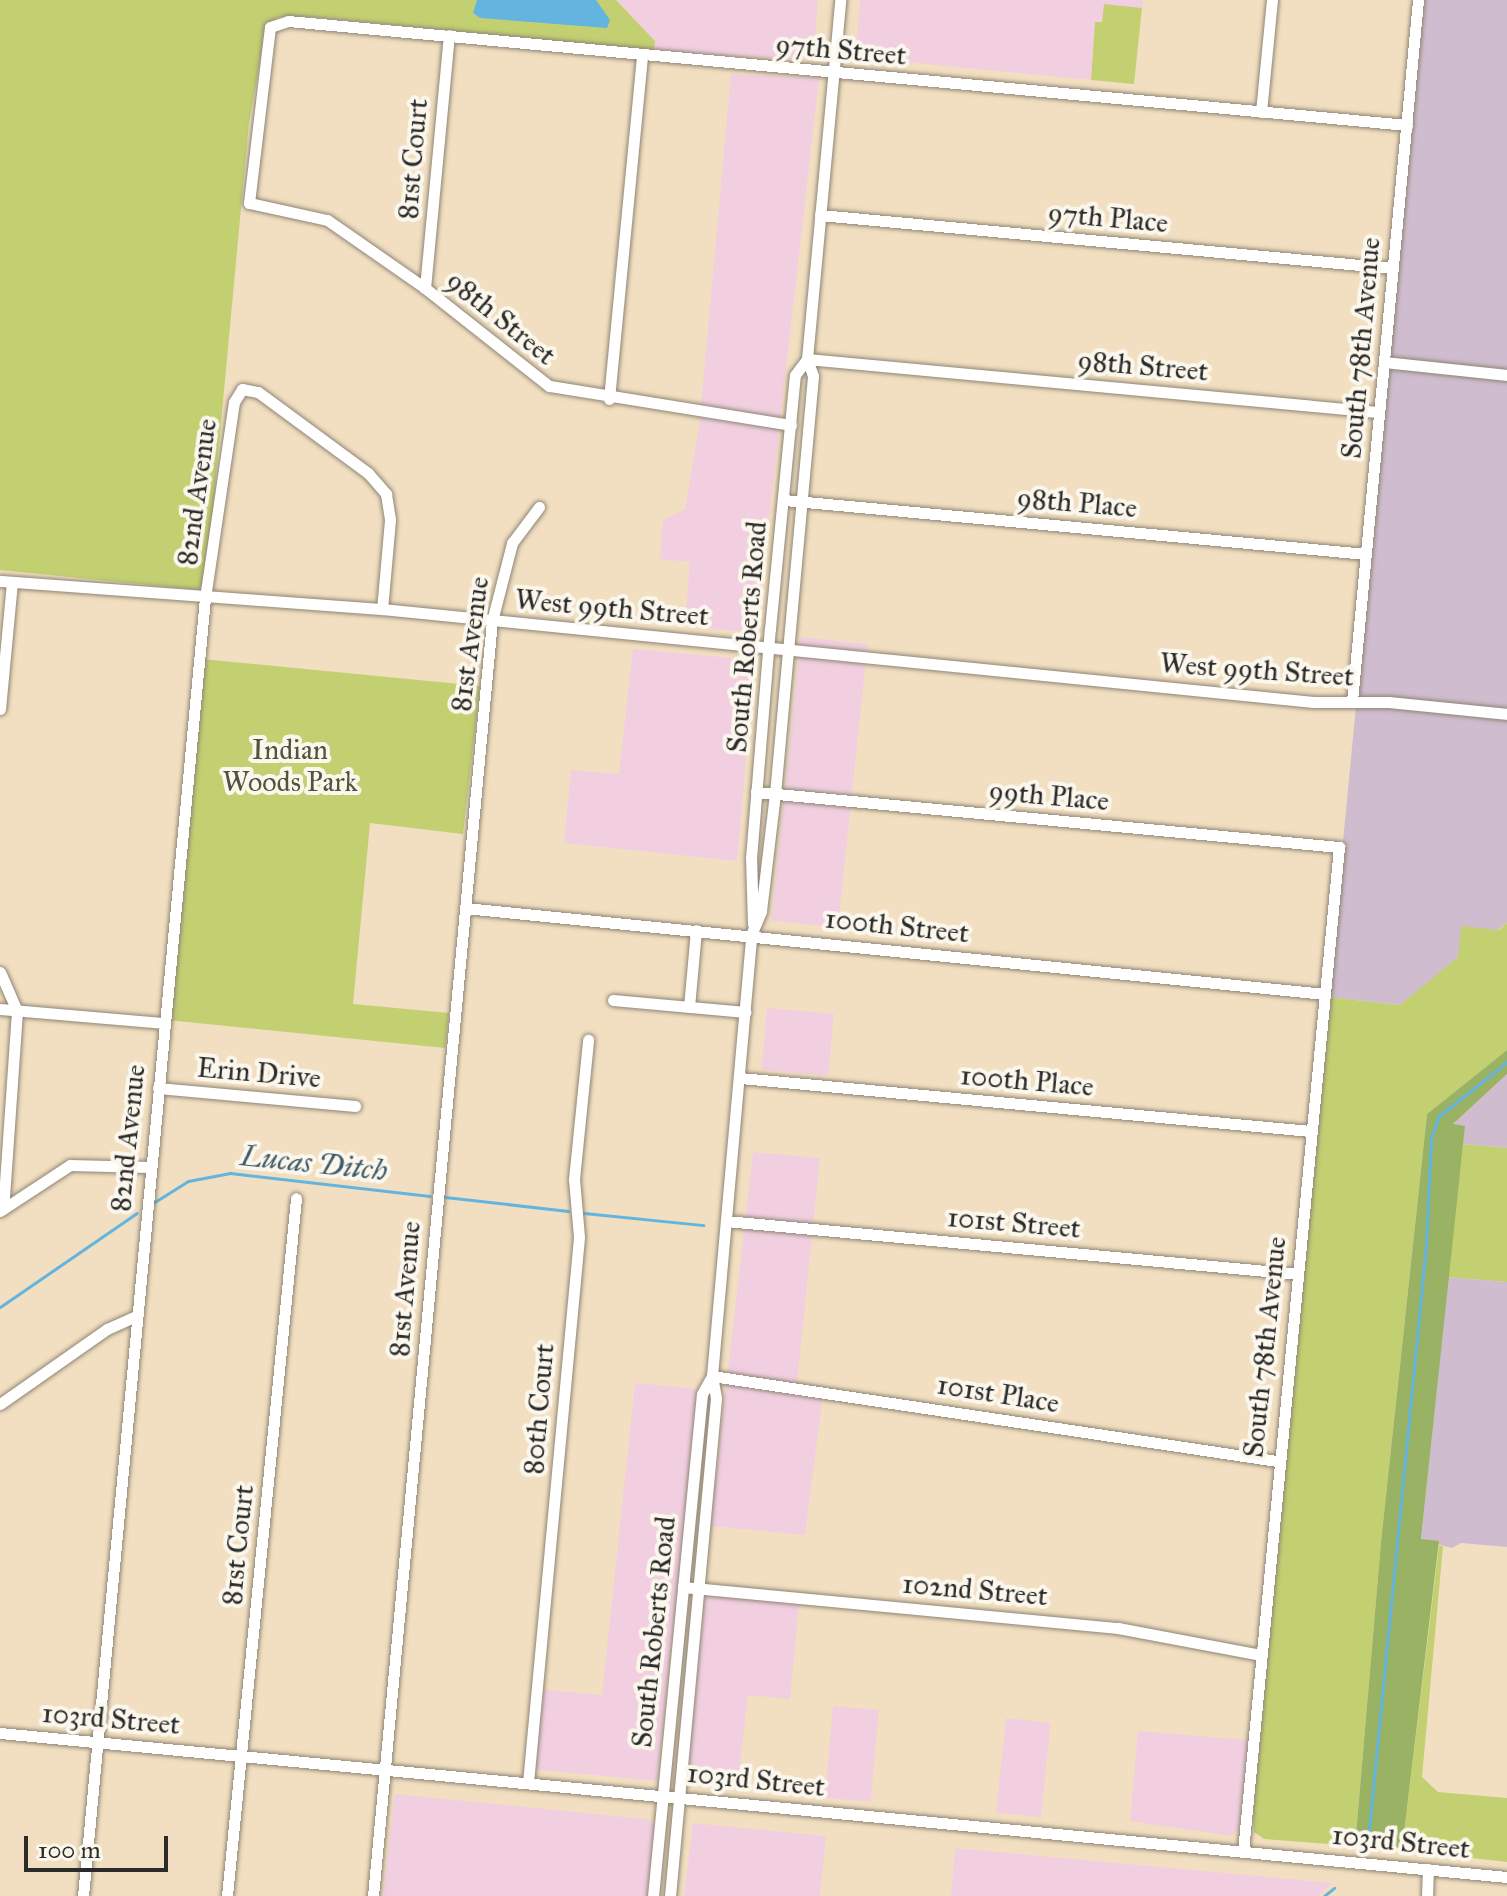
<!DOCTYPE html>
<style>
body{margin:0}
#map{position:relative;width:1507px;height:1896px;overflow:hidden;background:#f2dfc1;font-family:"IM FELL Great Primer",serif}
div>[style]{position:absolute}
.built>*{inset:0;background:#f2cfe0;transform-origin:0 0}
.industrial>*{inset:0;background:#cfbdcf}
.green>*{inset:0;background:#c2d072}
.forest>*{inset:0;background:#99b264}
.water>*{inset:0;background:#63b4de}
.stream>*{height:3px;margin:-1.5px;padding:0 1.5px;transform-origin:1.5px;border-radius:1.5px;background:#63b4de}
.roads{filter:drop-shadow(0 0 2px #8e8576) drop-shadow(0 0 2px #8e8576)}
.minor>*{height:11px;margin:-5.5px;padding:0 5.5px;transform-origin:5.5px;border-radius:5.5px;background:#fff}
span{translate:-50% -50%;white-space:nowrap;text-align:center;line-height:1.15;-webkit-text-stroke:8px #fbf7ec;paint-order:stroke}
.street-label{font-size:28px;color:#2b2b2b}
.park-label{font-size:28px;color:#51543d}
.water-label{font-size:30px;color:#3f5b6a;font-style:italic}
.scale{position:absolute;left:24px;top:1836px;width:144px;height:36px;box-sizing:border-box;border:4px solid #2b2b2b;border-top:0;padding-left:10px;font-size:24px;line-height:28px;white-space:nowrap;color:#2b2b2b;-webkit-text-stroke:6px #fbf7ec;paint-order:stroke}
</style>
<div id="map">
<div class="built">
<div style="clip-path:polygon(616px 0,818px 0,813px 60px,654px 51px,655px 41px)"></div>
<div style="clip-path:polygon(860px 0,1143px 0,1142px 8px,1104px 5px,1102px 22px,1095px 22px,1091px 80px,855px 57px)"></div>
<div style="clip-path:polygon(731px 74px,819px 78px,756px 633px,685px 626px,690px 562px,660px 559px,663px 520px,685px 509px,699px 427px)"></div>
<div style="left:801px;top:637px;width:67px;height:285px;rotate:6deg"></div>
<div style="clip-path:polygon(633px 649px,755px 660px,737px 861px,564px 843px,571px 770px,619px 774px)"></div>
<div style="left:767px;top:1008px;width:67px;height:62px;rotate:5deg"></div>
<div style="clip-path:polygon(753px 1152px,820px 1158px,797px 1382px,824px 1386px,805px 1535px,710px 1526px)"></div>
<div style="clip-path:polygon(635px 1383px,698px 1389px,657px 1781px,530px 1769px,537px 1689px,602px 1695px)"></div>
<div style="clip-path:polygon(705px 1595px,799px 1603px,790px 1699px,748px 1695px,737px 1790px,703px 1785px,691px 1777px,688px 1764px)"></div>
<div style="left:833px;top:1706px;width:46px;height:92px;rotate:5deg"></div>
<div style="left:1006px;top:1718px;width:45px;height:95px;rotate:6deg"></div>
<div style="clip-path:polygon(1138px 1731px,1249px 1740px,1242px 1824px,1232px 1836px,1130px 1821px)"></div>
<div style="clip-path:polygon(395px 1794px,646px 1819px,655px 1824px,649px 1896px,383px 1896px)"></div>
<div style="clip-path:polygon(693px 1823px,826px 1836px,820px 1896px,684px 1896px)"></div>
<div style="clip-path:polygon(955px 1848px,1333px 1883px,1318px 1896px,951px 1896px)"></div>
</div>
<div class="industrial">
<div style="clip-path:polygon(1424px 0,1507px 0,1507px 923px,1400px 1005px,1328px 997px)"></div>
<div style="clip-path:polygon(1507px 1074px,1507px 1148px,1463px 1144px,1464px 1127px,1452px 1125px)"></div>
<div style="clip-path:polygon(1448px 1277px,1507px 1282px,1507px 1547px,1461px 1543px,1452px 1548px,1421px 1540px)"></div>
</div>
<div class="green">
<div style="clip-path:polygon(0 0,616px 0,655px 41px,654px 51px,314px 17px,278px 17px,266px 27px,249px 123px,207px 573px,199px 590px,0 570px)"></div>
<div style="clip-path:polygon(1104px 4px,1142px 8px,1134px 84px,1091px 80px,1095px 22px,1102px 22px)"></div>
<div style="clip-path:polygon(202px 659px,480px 686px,463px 834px,370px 823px,353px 1004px,449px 1013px,445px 1048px,167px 1020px)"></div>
<div style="clip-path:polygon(1507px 923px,1507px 1050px,1427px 1114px,1381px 1542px,1355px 1846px,1264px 1839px,1254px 1832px,1253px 1812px,1328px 997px,1400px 1005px,1458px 957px,1461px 926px,1499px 930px)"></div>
<div style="clip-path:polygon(1463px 1144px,1507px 1148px,1507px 1282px,1448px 1277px)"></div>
<div style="clip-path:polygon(1439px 1546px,1443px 1546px,1422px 1777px,1438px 1792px,1507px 1798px,1507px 1862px,1402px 1850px)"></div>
</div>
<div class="forest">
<div style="clip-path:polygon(1507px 1050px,1507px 1074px,1453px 1124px,1465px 1126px,1421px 1539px,1439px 1541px,1402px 1850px,1355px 1846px,1381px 1542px,1427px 1114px)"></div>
</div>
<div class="water">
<div style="clip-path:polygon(477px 0,596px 0,610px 20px,607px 28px,480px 18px,473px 13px)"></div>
</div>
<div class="stream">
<div style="left:445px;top:1197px;width:124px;rotate:6.5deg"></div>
<div style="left:153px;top:1203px;width:41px;rotate:-32.2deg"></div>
<div style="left:188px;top:1181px;width:43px;rotate:-10.8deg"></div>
<div style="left:230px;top:1173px;width:201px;rotate:6.6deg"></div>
<div style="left:584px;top:1213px;width:120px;rotate:5.8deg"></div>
<div style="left:0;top:1307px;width:166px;rotate:-34.5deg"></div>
<div style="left:1368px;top:1840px;width:598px;rotate:-84.43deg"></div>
<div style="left:1426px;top:1245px;width:107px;rotate:-87.3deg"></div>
<div style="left:1431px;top:1138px;width:23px;rotate:-70deg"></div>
<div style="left:1439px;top:1116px;width:87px;rotate:-38.5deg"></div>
<div style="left:1324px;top:1896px;width:13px;rotate:-39deg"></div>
</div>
<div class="roads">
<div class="minor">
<div style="left:1261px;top:112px;width:113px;rotate:-84.4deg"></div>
<div style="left:820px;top:215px;width:574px;rotate:5.29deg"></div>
<div style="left:425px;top:288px;width:254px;rotate:-84.6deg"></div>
<div style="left:807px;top:359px;width:573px;rotate:5.3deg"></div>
<div style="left:1384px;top:362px;width:124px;rotate:6deg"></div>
<div style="left:609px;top:399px;width:346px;rotate:-84.5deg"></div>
<div style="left:791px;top:425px;width:245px;rotate:-170.8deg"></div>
<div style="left:549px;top:386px;width:158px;rotate:-141.7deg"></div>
<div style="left:425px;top:288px;width:119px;rotate:-145.2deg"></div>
<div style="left:327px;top:220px;width:80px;rotate:-167.7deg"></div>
<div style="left:249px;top:203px;width:177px;rotate:-83.2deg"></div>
<div style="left:270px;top:27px;width:19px;rotate:-18deg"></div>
<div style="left:288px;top:21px;width:1124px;rotate:5.31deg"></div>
<div style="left:784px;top:500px;width:584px;rotate:5.3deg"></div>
<div style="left:0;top:581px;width:383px;rotate:4.2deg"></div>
<div style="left:382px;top:609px;width:936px;rotate:5.7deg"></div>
<div style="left:1313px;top:702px;width:76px"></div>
<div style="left:1389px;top:702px;width:119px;rotate:5.8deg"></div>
<div style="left:1352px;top:701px;width:704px;rotate:-84.62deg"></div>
<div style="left:0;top:709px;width:127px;rotate:-84.6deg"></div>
<div style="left:756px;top:792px;width:586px;rotate:5.39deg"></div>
<div style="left:1339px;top:847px;width:1009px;rotate:95.46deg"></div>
<div style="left:465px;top:908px;width:864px;rotate:5.71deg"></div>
<div style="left:753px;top:924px;width:66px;rotate:-91.7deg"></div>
<div style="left:751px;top:858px;width:230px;rotate:-85.3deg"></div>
<div style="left:770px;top:629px;width:255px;rotate:-84.4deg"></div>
<div style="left:795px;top:375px;width:20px;rotate:-53deg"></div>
<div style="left:0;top:972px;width:43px;rotate:66.4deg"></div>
<div style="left:17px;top:1011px;width:198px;rotate:94deg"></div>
<div style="left:613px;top:1000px;width:133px;rotate:5.2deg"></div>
<div style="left:689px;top:1007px;width:77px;rotate:-84.8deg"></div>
<div style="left:0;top:1009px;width:163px;rotate:4.9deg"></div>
<div style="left:740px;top:1078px;width:572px;rotate:5.31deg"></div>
<div style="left:158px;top:1088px;width:198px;rotate:5.2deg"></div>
<div style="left:0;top:1211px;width:84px;rotate:-33.3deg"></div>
<div style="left:70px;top:1165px;width:79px;rotate:1.5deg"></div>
<div style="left:726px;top:1221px;width:574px;rotate:5.29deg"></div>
<div style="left:712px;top:1376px;width:571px;rotate:8.56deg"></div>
<div style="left:0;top:1404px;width:131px;rotate:-35deg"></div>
<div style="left:107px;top:1329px;width:30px;rotate:-24deg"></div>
<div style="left:683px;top:1587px;width:437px;rotate:5.4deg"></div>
<div style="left:1118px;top:1628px;width:146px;rotate:10.7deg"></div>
<div style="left:0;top:1733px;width:1514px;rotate:5.46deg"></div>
<div style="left:528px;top:1783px;width:548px;rotate:-84.66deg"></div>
<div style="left:579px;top:1237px;width:58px;rotate:-94.9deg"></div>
<div style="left:574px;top:1179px;width:140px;rotate:-84.2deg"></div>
<div style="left:83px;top:1896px;width:1304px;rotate:-84.63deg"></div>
<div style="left:205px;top:598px;width:198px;rotate:-81.6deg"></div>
<div style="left:234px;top:402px;width:15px;rotate:-58deg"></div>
<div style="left:242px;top:389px;width:16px;rotate:11deg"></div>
<div style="left:258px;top:392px;width:137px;rotate:36.4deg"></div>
<div style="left:368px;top:473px;width:28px;rotate:49deg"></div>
<div style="left:386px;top:494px;width:26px;rotate:81deg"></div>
<div style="left:390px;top:520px;width:89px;rotate:95.1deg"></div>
<div style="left:227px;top:1896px;width:701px;rotate:-84.35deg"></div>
<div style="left:373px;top:1896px;width:1281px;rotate:-84.67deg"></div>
<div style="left:492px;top:621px;width:81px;rotate:-75.6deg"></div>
<div style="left:512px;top:543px;width:45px;rotate:-53.1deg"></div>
<div style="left:653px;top:1896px;width:504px;rotate:-84.43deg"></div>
<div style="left:702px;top:1394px;width:21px;rotate:-61deg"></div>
<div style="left:670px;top:1896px;width:500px;rotate:-84.72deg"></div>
<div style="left:716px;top:1398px;width:22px;rotate:-100deg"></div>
<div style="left:712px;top:1376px;width:443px;rotate:-84.9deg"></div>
<div style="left:751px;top:935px;width:26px;rotate:-67deg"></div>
<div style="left:761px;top:911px;width:118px;rotate:-83.2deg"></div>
<div style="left:775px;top:794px;width:420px;rotate:-84.8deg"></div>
<div style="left:813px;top:376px;width:18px;rotate:-109deg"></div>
<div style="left:807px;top:359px;width:361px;rotate:-84.7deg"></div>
<div style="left:1427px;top:1896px;width:27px;rotate:-88deg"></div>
</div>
</div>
<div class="street-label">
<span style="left:841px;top:50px;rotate:5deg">97th Street</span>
<span style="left:413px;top:159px;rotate:-85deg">81st Court</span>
<span style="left:1108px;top:218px;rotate:5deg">97th Place</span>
<span style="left:501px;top:318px;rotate:39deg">98th Street</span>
<span style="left:1361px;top:348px;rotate:-85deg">South 78th Avenue</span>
<span style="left:1143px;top:366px;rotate:5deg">98th Street</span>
<span style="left:197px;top:492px;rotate:-82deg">82nd Avenue</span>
<span style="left:1077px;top:503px;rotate:5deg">98th Place</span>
<span style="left:612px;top:608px;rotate:5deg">West 99th Street</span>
<span style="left:747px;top:637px;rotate:-85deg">South Roberts Road</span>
<span style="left:470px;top:644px;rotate:-82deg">81st Avenue</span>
<span style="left:1257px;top:670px;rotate:4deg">West 99th Street</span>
<span style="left:1049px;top:796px;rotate:5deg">99th Place</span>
<span style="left:897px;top:926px;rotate:6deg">100th Street</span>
<span style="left:259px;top:1073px;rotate:5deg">Erin Drive</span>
<span style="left:1027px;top:1081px;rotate:5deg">100th Place</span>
<span style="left:128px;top:1138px;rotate:-84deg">82nd Avenue</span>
<span style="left:1014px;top:1223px;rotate:5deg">101st Street</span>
<span style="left:405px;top:1289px;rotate:-85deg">81st Avenue</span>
<span style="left:1265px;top:1347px;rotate:-84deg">South 78th Avenue</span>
<span style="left:998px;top:1394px;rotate:9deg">101st Place</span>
<span style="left:539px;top:1409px;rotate:-85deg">80th Court</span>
<span style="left:238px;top:1545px;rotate:-84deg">81st Court</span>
<span style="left:975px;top:1590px;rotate:5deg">102nd Street</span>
<span style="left:654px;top:1632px;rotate:-84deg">South Roberts Road</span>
<span style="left:111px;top:1719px;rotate:5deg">103rd Street</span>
<span style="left:756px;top:1780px;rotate:6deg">103rd Street</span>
<span style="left:1401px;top:1842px;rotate:6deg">103rd Street</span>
</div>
<div class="park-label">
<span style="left:290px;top:766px">Indian<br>Woods Park</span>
</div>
<div class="water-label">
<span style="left:314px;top:1163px;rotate:6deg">Lucas Ditch</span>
</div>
<div class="scale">100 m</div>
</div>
